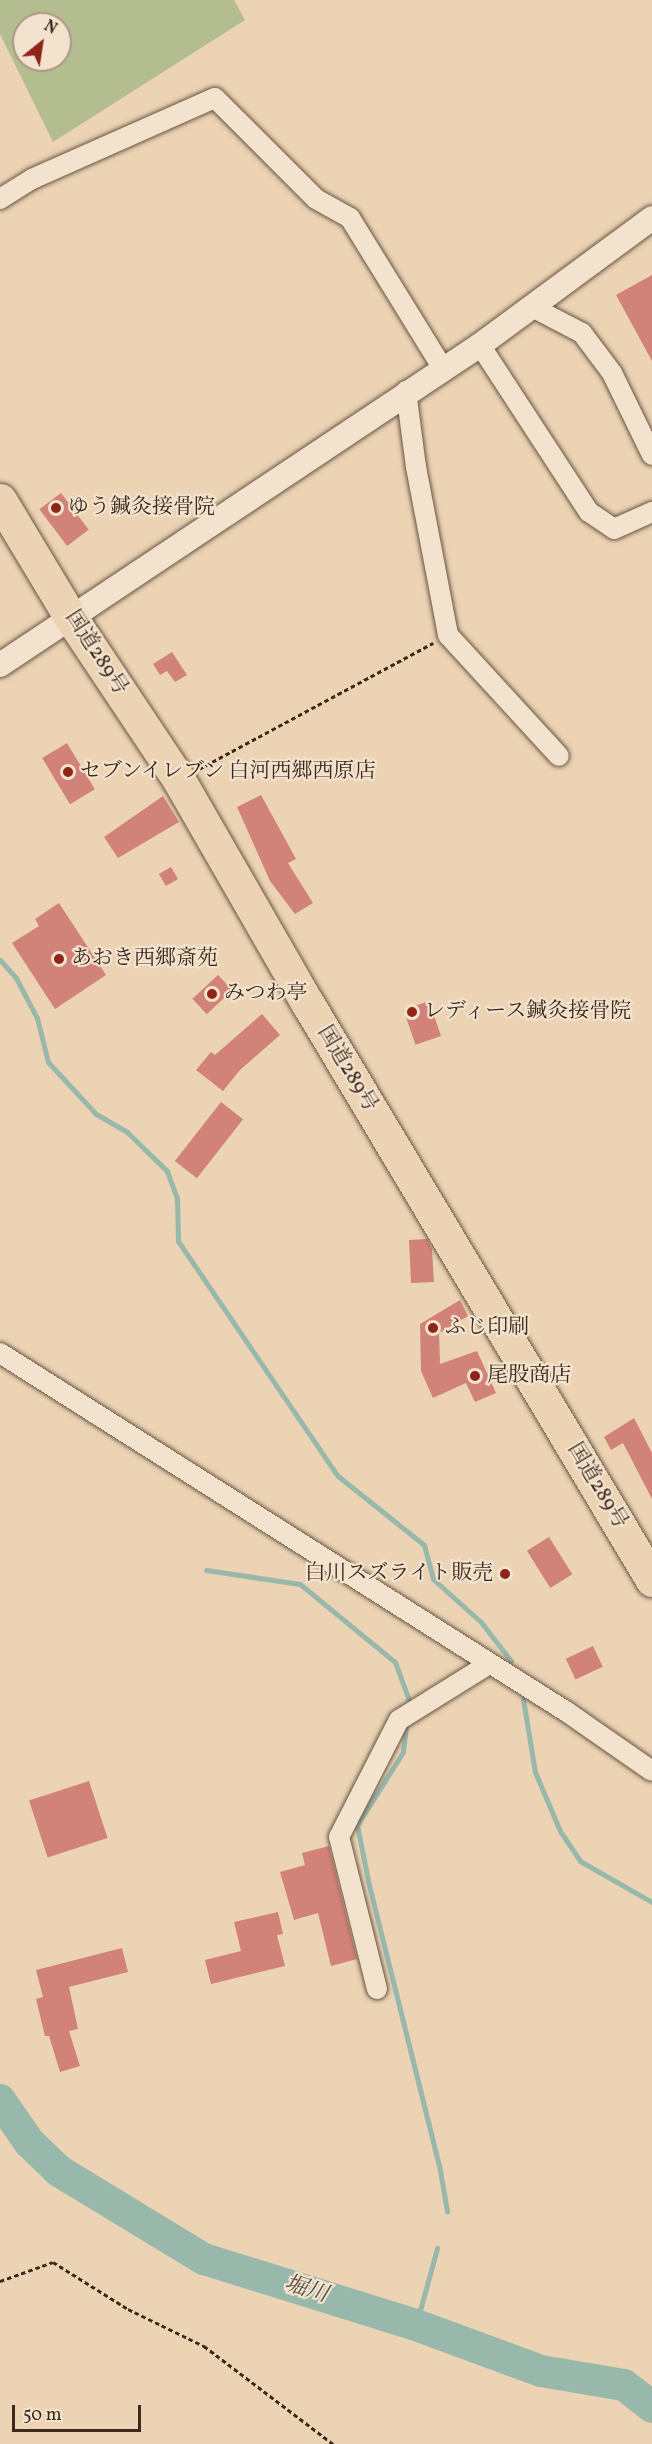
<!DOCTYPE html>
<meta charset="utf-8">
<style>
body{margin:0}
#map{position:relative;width:652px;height:2444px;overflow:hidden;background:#ebd3b3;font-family:Vollkorn,"Noto Serif JP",serif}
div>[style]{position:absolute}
.green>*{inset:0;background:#b4bd8f}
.stream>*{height:5px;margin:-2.5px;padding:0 2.5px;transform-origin:2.5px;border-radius:2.5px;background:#98b8ab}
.river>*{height:32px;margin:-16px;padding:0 16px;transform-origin:16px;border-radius:16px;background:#98b8ab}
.building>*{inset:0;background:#d28379;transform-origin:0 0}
.path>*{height:3px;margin-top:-1.5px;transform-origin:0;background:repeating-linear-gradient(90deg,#3d291c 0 4.5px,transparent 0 7.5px)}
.roads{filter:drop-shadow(0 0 2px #685442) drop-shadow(0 0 2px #685442)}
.minor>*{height:20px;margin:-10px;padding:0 10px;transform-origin:10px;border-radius:10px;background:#f2e2ce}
.tertiary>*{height:24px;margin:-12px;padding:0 12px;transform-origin:12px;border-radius:12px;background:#f2e2ce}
.trunk>*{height:33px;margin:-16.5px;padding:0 16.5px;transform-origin:16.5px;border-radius:16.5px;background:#ebd3b3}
.dots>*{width:16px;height:16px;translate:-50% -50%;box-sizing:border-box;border:3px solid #f2e2ce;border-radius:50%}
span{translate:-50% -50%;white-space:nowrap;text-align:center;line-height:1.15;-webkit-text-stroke:4.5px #f2e2ce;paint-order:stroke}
.poi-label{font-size:21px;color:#3d291c}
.left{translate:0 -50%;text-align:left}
.right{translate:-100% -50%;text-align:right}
.street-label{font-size:21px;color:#3d291c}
.water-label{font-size:22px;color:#544d40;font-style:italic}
.north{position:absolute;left:12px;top:12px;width:60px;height:60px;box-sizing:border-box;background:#f2e2ce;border:2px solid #aa9887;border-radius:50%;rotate:30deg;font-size:16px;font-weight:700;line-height:24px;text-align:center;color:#3d291c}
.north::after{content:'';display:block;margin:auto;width:21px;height:27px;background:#8f2418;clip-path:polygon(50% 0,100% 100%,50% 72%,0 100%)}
.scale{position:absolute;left:12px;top:2405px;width:129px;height:27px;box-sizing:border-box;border:3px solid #3d291c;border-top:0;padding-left:8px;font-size:18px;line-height:21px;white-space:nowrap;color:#3d291c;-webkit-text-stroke:4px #f2e2ce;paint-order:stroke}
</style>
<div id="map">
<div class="green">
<div style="clip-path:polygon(evenodd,0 0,234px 0,245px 20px,53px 142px,0 34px,0 0,24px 24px,60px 24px,60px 60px,24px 60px,24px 24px)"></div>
</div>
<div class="stream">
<div style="left:0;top:960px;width:24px;rotate:48deg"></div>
<div style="left:16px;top:978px;width:45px;rotate:62.3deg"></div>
<div style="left:37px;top:1018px;width:45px;rotate:76deg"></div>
<div style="left:48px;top:1062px;width:71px;rotate:47.3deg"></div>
<div style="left:96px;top:1114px;width:36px;rotate:30deg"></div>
<div style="left:127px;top:1132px;width:56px;rotate:44.3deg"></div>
<div style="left:167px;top:1171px;width:30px;rotate:70deg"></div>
<div style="left:177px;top:1199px;width:42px;rotate:88.6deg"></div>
<div style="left:178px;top:1241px;width:284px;rotate:55.8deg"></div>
<div style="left:338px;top:1476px;width:110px;rotate:38.7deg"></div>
<div style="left:424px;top:1545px;width:35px;rotate:75deg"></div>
<div style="left:433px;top:1579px;width:64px;rotate:41.9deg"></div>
<div style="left:481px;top:1622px;width:49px;rotate:52.4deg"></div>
<div style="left:206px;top:1570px;width:95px;rotate:8.5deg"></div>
<div style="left:300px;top:1584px;width:123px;rotate:39.4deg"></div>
<div style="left:395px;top:1662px;width:40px;rotate:69.8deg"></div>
<div style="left:523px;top:1699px;width:74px;rotate:80.7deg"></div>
<div style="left:535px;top:1772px;width:64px;rotate:67deg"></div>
<div style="left:560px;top:1831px;width:36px;rotate:56deg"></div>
<div style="left:580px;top:1861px;width:83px;rotate:29.7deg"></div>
<div style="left:406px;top:1727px;width:25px;rotate:97deg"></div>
<div style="left:403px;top:1752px;width:86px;rotate:122.2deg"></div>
<div style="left:357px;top:1825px;width:61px;rotate:78.7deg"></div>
<div style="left:369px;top:1885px;width:289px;rotate:76deg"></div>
<div style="left:439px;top:2165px;width:47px;rotate:80.1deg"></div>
<div style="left:416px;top:2325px;width:80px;rotate:-74.7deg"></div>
</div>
<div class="river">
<div style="left:0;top:2100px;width:51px;rotate:55.4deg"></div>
<div style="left:29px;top:2142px;width:42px;rotate:44deg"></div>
<div style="left:59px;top:2171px;width:170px;rotate:31.3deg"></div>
<div style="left:204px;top:2259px;width:222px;rotate:17.3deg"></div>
<div style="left:416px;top:2325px;width:133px;rotate:20.2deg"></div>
<div style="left:541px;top:2371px;width:84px;rotate:9.6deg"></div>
<div style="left:624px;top:2385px;width:36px;rotate:38deg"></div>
</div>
<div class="building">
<div style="clip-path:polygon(652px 275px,652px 361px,616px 295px)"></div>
<div style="left:61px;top:493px;width:46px;height:27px;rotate:53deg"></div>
<div style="clip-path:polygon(172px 652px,187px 675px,175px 682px,167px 671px,160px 675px,153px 664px)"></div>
<div style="left:67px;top:743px;width:54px;height:29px;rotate:59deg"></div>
<div style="clip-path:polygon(261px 795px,296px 859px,288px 863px,313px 903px,295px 914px,270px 881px,237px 807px)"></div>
<div style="clip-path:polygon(163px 796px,179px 822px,118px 858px,104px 837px)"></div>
<div style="left:171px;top:867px;width:14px;height:14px;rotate:60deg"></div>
<div style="clip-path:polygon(59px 903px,106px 975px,55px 1009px,12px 943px,39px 926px,35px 919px)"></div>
<div style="left:218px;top:975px;width:21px;height:35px;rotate:47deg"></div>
<div style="left:429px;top:1001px;width:37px;height:27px;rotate:71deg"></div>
<div style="clip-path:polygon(262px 1014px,280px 1035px,240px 1070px,223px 1091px,196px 1070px,211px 1052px,215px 1055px)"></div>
<div style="left:221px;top:1102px;width:28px;height:75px;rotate:38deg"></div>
<div style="clip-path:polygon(427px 1239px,432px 1249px,434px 1282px,411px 1283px,409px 1240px)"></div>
<div style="clip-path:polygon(460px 1300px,468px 1316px,439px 1333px,440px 1364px,477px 1351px,496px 1393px,475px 1402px,466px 1383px,433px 1398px,421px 1371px,420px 1324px)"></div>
<div style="clip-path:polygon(634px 1418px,652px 1453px,652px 1499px,623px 1443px,611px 1450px,604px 1437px)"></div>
<div style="left:549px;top:1537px;width:44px;height:26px;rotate:58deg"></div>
<div style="left:593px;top:1646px;width:23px;height:30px;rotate:65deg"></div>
<div style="left:89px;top:1781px;width:60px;height:63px;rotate:72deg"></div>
<div style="clip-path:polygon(329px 1846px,357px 1959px,331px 1966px,318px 1913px,294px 1920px,280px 1872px,305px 1865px,302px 1853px)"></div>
<div style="clip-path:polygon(278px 1912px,283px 1934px,277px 1935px,285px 1966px,211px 1984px,205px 1960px,241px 1951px,234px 1922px)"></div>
<div style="clip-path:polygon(122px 1948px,128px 1972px,69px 1987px,78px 2029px,69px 2031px,80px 2066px,60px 2072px,49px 2036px,45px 2036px,36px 1999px,43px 1997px,36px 1970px)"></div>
</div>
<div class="path">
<div style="left:199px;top:769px;width:266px;rotate:-28.3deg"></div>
<div style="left:0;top:2281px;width:56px;rotate:-19.7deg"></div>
<div style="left:53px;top:2262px;width:89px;rotate:32.1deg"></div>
<div style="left:128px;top:2309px;width:85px;rotate:26deg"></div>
<div style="left:204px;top:2346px;width:162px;rotate:37.2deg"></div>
</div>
<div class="roads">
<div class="minor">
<div style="left:0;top:199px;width:38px;rotate:-32deg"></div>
<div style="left:32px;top:179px;width:200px;rotate:-23.9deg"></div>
<div style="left:215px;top:98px;width:143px;rotate:45deg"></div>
<div style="left:316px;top:199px;width:39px;rotate:29deg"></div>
<div style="left:350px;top:218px;width:175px;rotate:58.3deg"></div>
<div style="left:532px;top:307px;width:56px;rotate:27.5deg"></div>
<div style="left:582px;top:333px;width:50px;rotate:53.1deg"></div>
<div style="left:612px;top:373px;width:91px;rotate:64deg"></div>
<div style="left:480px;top:345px;width:199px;rotate:56.9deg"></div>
<div style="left:589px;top:512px;width:30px;rotate:34deg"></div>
<div style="left:614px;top:529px;width:42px;rotate:-24.1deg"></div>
<div style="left:406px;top:391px;width:77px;rotate:82.5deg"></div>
<div style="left:416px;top:467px;width:171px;rotate:79.2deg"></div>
<div style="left:448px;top:635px;width:164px;rotate:47.5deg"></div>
<div style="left:0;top:1353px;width:671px;rotate:32.34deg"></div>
<div style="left:567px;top:1712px;width:103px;rotate:34.8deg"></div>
<div style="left:377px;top:1989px;width:157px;rotate:-104deg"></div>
<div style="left:339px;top:1837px;width:131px;rotate:-62.9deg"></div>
<div style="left:399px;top:1720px;width:106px;rotate:-31.9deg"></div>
</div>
<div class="tertiary">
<div style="left:0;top:665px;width:577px;rotate:-33.69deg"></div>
<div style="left:480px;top:345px;width:214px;rotate:-36.4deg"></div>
</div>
<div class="trunk">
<div style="left:0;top:500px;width:138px;rotate:59deg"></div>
<div style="left:71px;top:618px;width:195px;rotate:56.3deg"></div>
<div style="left:179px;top:780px;width:258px;rotate:60.1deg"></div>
<div style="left:308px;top:1004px;width:671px;rotate:59.15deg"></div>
</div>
</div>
<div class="dots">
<div style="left:56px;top:508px;background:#8f2418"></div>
<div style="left:68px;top:772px;background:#8f2418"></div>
<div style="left:59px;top:959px;background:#8f2418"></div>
<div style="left:212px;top:994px;background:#8f2418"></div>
<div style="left:412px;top:1012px;background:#8f2418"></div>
<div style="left:433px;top:1328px;background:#8f2418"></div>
<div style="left:475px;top:1376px;background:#8f2418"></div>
<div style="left:505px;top:1574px;background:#8f2418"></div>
</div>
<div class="poi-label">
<span class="left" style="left:68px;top:508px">ゆう鍼灸接骨院</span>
<span class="left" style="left:80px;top:772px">セブンイレブン 白河西郷西原店</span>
<span class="left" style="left:71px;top:959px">あおき西郷斎苑</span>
<span class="left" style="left:224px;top:994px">みつわ亭</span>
<span class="left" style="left:424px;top:1012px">レディース鍼灸接骨院</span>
<span class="left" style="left:445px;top:1328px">ふじ印刷</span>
<span class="left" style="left:487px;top:1376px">尾股商店</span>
<span class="right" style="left:493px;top:1574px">白川スズライト販売</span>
</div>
<div class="street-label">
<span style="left:96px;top:653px;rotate:57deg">国道289号</span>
<span style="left:347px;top:1069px;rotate:59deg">国道289号</span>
<span style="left:597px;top:1486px;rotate:59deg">国道289号</span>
</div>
<div class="water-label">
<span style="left:306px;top:2290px;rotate:17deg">堀川</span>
</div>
<div class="north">N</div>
<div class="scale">50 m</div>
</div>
